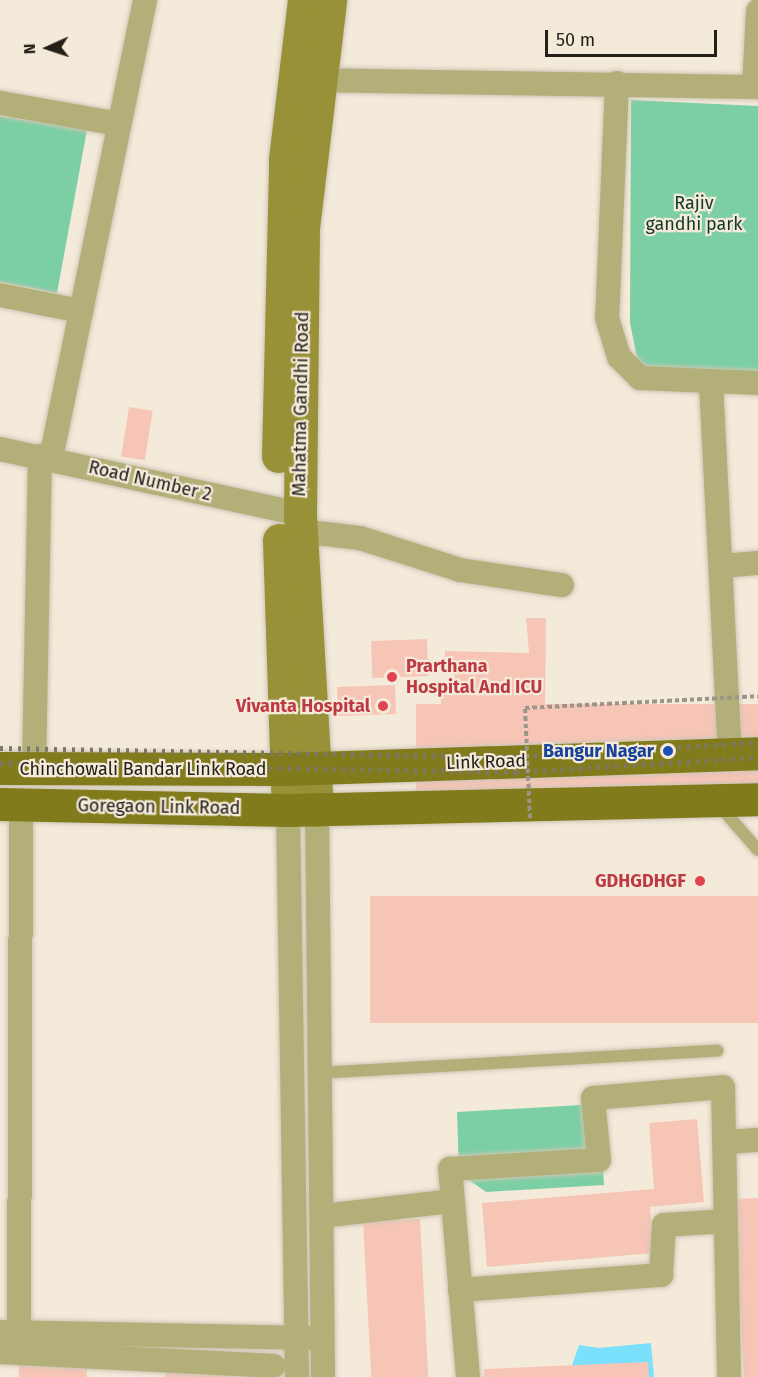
<!DOCTYPE html>
<style>
body{margin:0}
#map{position:relative;width:758px;height:1377px;overflow:hidden;background:#f4eada;font-family:"Fira Sans",sans-serif}
div>[style]{position:absolute}
.green>*{inset:0;background:#7ccfa4}
.water>*{inset:0;background:#7ae0fc}
.building>*{inset:0;background:#f7c5b6;transform-origin:0 0}
.roads{filter:drop-shadow(0 0 2px #cec6b7) drop-shadow(0 0 2px #cec6b7)}
.lane>*{height:12px;margin:-6px;padding:0 6px;transform-origin:6px;border-radius:6px;background:#b3af79}
.street>*{height:24px;margin:-12px;padding:0 12px;transform-origin:12px;border-radius:12px;background:#b3af79}
.secondary>*{height:33px;margin:-16.5px;padding:0 16.5px;transform-origin:16.5px;border-radius:16.5px;background:#989137}
.primary>*{height:33px;margin:-16.5px;padding:0 16.5px;transform-origin:16.5px;border-radius:16.5px;background:#827b1c}
.rail>*{height:4.5px;margin-top:-2.25px;transform-origin:0;background:repeating-linear-gradient(90deg,#7c766b 0 3px,transparent 0 9px)}
.path-bridge>*{height:4px;margin-top:-2px;transform-origin:0;background:repeating-linear-gradient(90deg,#9b9488 0 4.5px,transparent 0 7.5px)}
.dots>*{width:16px;height:16px;translate:-50% -50%;box-sizing:border-box;border:3px solid #f4eada;border-radius:50%}
span{translate:-50% -50%;white-space:nowrap;text-align:center;line-height:1.15;-webkit-text-stroke:4.5px #f4eada;paint-order:stroke}
.park-label{font-size:18px;color:#133827}
.street-label{font-size:18px;color:#23201a}
.health-label{font-size:18px;color:#be3a42;font-weight:700}
.left{translate:0 -50%;text-align:left}
.right{translate:-100% -50%;text-align:right}
.transit-label{font-size:18px;color:#164399;font-weight:700}
.north{position:absolute;left:18px;top:18px;width:60px;height:60px;-webkit-text-stroke:4px #f4eada;paint-order:stroke;rotate:267deg;font-size:16px;font-weight:700;line-height:24px;text-align:center;color:#23201a}
.north::after{content:'';display:block;margin:auto;width:21px;height:27px;background:#23201a;clip-path:polygon(50% 0,100% 100%,50% 72%,0 100%)}
.scale{position:absolute;left:545px;top:30px;width:172px;height:27px;box-sizing:border-box;border:3px solid #23201a;border-top:0;padding-left:8px;font-size:18px;line-height:21px;white-space:nowrap;color:#23201a;-webkit-text-stroke:4px #f4eada;paint-order:stroke}
</style>
<div id="map">
<div class="green">
<div style="clip-path:polygon(631px 100px,758px 106px,758px 385px,639px 368px,630px 323px)"></div>
<div style="clip-path:polygon(0 116px,87px 130px,57px 293px,0 282px)"></div>
<div style="clip-path:polygon(599px 1104px,604px 1185px,486px 1192px,459px 1173px,457px 1112px)"></div>
</div>
<div class="water">
<div style="clip-path:polygon(651px 1343px,654px 1377px,568px 1377px,579px 1345px,599px 1348px)"></div>
</div>
<div class="building">
<div style="left:129px;top:407px;width:24px;height:50px;rotate:9deg"></div>
<div style="clip-path:polygon(526px 618px,546px 618px,545px 706px,441px 704px,441px 684px,455px 684px,455px 671px,444px 671px,445px 651px,529px 653px)"></div>
<div style="left:427px;top:639px;width:37px;height:56px;rotate:88deg"></div>
<div style="left:395px;top:685px;width:29px;height:58px;rotate:88deg"></div>
<div style="left:758px;top:704px;width:101px;height:342px;rotate:90deg"></div>
<div style="left:758px;top:896px;width:127px;height:388px;rotate:90deg"></div>
<div style="clip-path:polygon(697px 1119px,704px 1202px,650px 1207px,654px 1253px,487px 1267px,482px 1203px,654px 1189px,649px 1123px)"></div>
<div style="clip-path:polygon(758px 1198px,758px 1377px,744px 1377px,734px 1199px)"></div>
<div style="left:420px;top:1219px;width:158px;height:57px;rotate:87deg"></div>
<div style="left:19px;top:1360px;width:68px;height:18px;rotate:1deg"></div>
<div style="clip-path:polygon(648px 1362px,649px 1377px,484px 1377px,484px 1369px)"></div>
<div style="clip-path:polygon(165px 1367px,233px 1369px,233px 1377px,165px 1377px)"></div>
</div>
<div class="roads">
<div class="lane">
<div style="left:717px;top:803px;width:62px;rotate:48.9deg"></div>
<div style="left:318px;top:1073px;width:400px;rotate:-3.2deg"></div>
</div>
<div class="street">
<div style="left:304px;top:80px;width:454px;rotate:0.9deg"></div>
<div style="left:617px;top:83px;width:235px;rotate:92.4deg"></div>
<div style="left:607px;top:318px;width:41px;rotate:72.9deg"></div>
<div style="left:619px;top:357px;width:30px;rotate:45deg"></div>
<div style="left:640px;top:378px;width:118px;rotate:2.4deg"></div>
<div style="left:754px;top:87px;width:76px;rotate:-87deg"></div>
<div style="left:0;top:103px;width:121px;rotate:10deg"></div>
<div style="left:0;top:295px;width:83px;rotate:11.2deg"></div>
<div style="left:711px;top:383px;width:371px;rotate:87.1deg"></div>
<div style="left:0;top:449px;width:307px;rotate:12.2deg"></div>
<div style="left:51px;top:458px;width:468px;rotate:-78.4deg"></div>
<div style="left:300px;top:531px;width:60px;rotate:6.7deg"></div>
<div style="left:360px;top:538px;width:105px;rotate:17.7deg"></div>
<div style="left:460px;top:570px;width:103px;rotate:8.4deg"></div>
<div style="left:722px;top:566px;width:36px;rotate:-5deg"></div>
<div style="left:34px;top:768px;width:312px;rotate:-88.9deg"></div>
<div style="left:288px;top:810px;width:567px;rotate:89.09deg"></div>
<div style="left:317px;top:810px;width:567px;rotate:89.39deg"></div>
<div style="left:727px;top:1142px;width:31px;rotate:-4deg"></div>
<div style="left:322px;top:1216px;width:131px;rotate:-6.6deg"></div>
<div style="left:460px;top:1290px;width:202px;rotate:-4.3deg"></div>
<div style="left:661px;top:1275px;width:50px;rotate:-86.6deg"></div>
<div style="left:664px;top:1225px;width:62px;rotate:-3.7deg"></div>
<div style="left:0;top:1332px;width:313px;rotate:1.1deg"></div>
<div style="left:19px;top:1333px;width:529px;rotate:-89.78deg"></div>
<div style="left:0;top:1352px;width:274px;rotate:2.9deg"></div>
<div style="left:468px;top:1377px;width:209px;rotate:-94.9deg"></div>
<div style="left:450px;top:1169px;width:149px;rotate:-3.5deg"></div>
<div style="left:599px;top:1160px;width:62px;rotate:-95.5deg"></div>
<div style="left:593px;top:1098px;width:130px;rotate:-4.8deg"></div>
<div style="left:723px;top:1087px;width:290px;rotate:88.8deg"></div>
</div>
<div class="secondary">
<div style="left:278px;top:456px;width:297px;rotate:-88.6deg"></div>
<div style="left:285px;top:159px;width:160px;rotate:-83.2deg"></div>
<div style="left:279px;top:540px;width:270px;rotate:88.1deg"></div>
<div style="left:317px;top:810px;width:296px;rotate:-93.3deg"></div>
<div style="left:300px;top:514px;width:286px;rotate:-89.4deg"></div>
<div style="left:303px;top:228px;width:230px;rotate:-83.2deg"></div>
</div>
<div class="primary">
<div style="left:0;top:768px;width:286px;rotate:0.2deg"></div>
<div style="left:286px;top:769px;width:472px;rotate:-1.9deg"></div>
<div style="left:0;top:804px;width:288px;rotate:1.2deg"></div>
<div style="left:288px;top:810px;width:470px;rotate:-1.3deg"></div>
</div>
</div>
<div class="rail">
<div style="left:0;top:748px;width:516px;rotate:1deg"></div>
<div style="left:516px;top:757px;width:242px;rotate:-3.5deg"></div>
<div style="left:0;top:763px;width:516px;rotate:1deg"></div>
<div style="left:516px;top:772px;width:242px;rotate:-3.5deg"></div>
</div>
<div class="path-bridge">
<div style="left:530px;top:818px;width:110px;rotate:-92.6deg"></div>
<div style="left:525px;top:708px;width:233px;rotate:-2.9deg"></div>
</div>
<div class="dots">
<div style="left:392px;top:677px;background:#e0444e"></div>
<div style="left:383px;top:706px;background:#e0444e"></div>
<div style="left:668px;top:751px;background:#1a4fb4"></div>
<div style="left:700px;top:881px;background:#e0444e"></div>
</div>
<div class="park-label">
<span style="left:694px;top:214px">Rajiv<br>gandhi park</span>
</div>
<div class="street-label">
<span style="left:301px;top:404px;rotate:-89deg">Mahatma Gandhi Road</span>
<span style="left:150px;top:481px;rotate:13deg">Road Number 2</span>
<span style="left:486px;top:762px;rotate:-2deg">Link Road</span>
<span style="left:143px;top:769px">Chinchowali Bandar Link Road</span>
<span style="left:159px;top:807px;rotate:1deg">Goregaon Link Road</span>
</div>
<div class="health-label">
<span class="left" style="left:406px;top:677px">Prarthana<br>Hospital And ICU</span>
<span class="right" style="left:370px;top:706px">Vivanta Hospital</span>
<span class="right" style="left:686px;top:881px">GDHGDHGF</span>
</div>
<div class="transit-label">
<span class="right" style="left:654px;top:751px">Bangur Nagar</span>
</div>
<div class="north">N</div>
<div class="scale">50 m</div>
</div>
